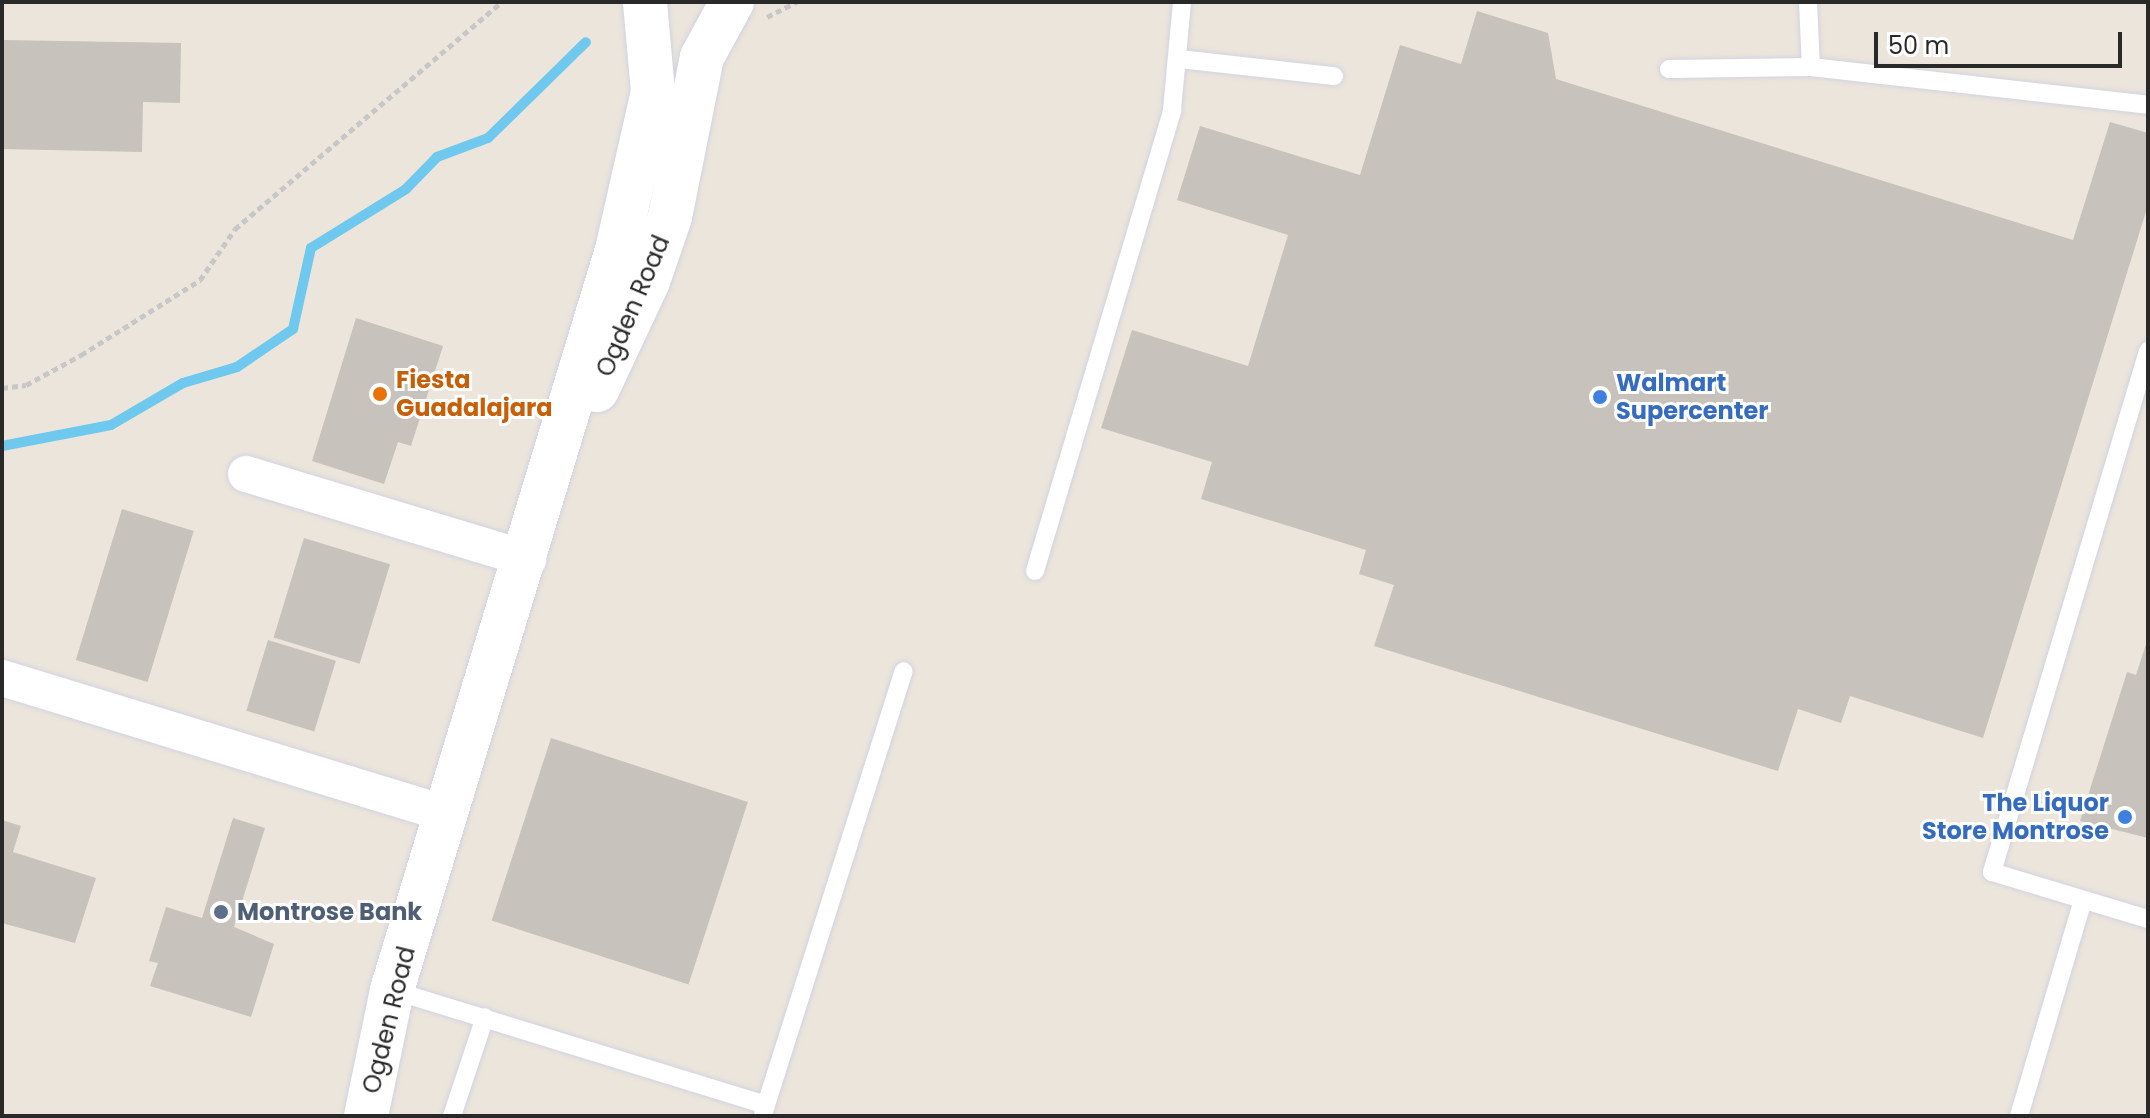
<!DOCTYPE html>
<style>
body{margin:0}
#map{position:relative;width:2150px;height:1118px;overflow:hidden;background:#ece5db;font-family:Poppins,sans-serif}
div>[style]{position:absolute}
.stream>*{height:10px;margin:-5px;padding:0 5px;transform-origin:5px;border-radius:5px;background:#6fc8ed}
.building>*{inset:0;background:#c7c2bb;transform-origin:0 0}
.path>*{height:5px;margin-top:-2.5px;transform-origin:0;background:repeating-linear-gradient(90deg,#c7c7c7 0 6px,transparent 0 10px)}
.roads{filter:drop-shadow(0 0 2px #d1d3e2) drop-shadow(0 0 2px #d1d3e2)}
.service>*{height:18px;margin:-9px;padding:0 9px;transform-origin:9px;border-radius:9px;background:#fff}
.minor>*{height:36px;margin:-18px;padding:0 18px;transform-origin:18px;border-radius:18px;background:#fff}
.tertiary>*{height:44px;margin:-22px;padding:0 22px;transform-origin:22px;border-radius:22px;background:#fff}
.dots>*{width:22px;height:22px;translate:-50% -50%;box-sizing:border-box;border:4px solid #fff;border-radius:50%}
span{translate:-50% -50%;white-space:nowrap;text-align:center;line-height:1.15;-webkit-text-stroke:6px #fff;paint-order:stroke}
.street-label{font-size:24px;color:#292929}
.food-label{font-size:24px;color:#c56008;font-weight:700}
.left{translate:0 -50%;text-align:left}
.shop-label{font-size:24px;color:#366cbe;font-weight:700}
.right{translate:-100% -50%;text-align:right}
.service-label{font-size:24px;color:#4e5e75;font-weight:700}
.frame{position:absolute;inset:0;border:4px solid #292929;pointer-events:none}
.scale{position:absolute;left:1874px;top:32px;width:248px;height:36px;box-sizing:border-box;border:4px solid #292929;border-top:0;padding-left:10px;font-size:24px;line-height:28px;white-space:nowrap;color:#292929;-webkit-text-stroke:6px #fff;paint-order:stroke}
</style>
<div id="map">
<div class="stream">
<div style="left:2px;top:446px;width:111px;rotate:-10.9deg"></div>
<div style="left:111px;top:425px;width:83px;rotate:-30.3deg"></div>
<div style="left:183px;top:383px;width:56px;rotate:-16.5deg"></div>
<div style="left:237px;top:367px;width:68px;rotate:-34.2deg"></div>
<div style="left:293px;top:329px;width:83px;rotate:-77.5deg"></div>
<div style="left:311px;top:248px;width:112px;rotate:-31.8deg"></div>
<div style="left:406px;top:189px;width:45px;rotate:-45.9deg"></div>
<div style="left:437px;top:157px;width:54px;rotate:-20.4deg"></div>
<div style="left:488px;top:138px;width:137px;rotate:-44.4deg"></div>
</div>
<div class="building">
<div style="clip-path:polygon(1477px 11px,1548px 33px,1556px 79px,2073px 240px,2110px 122px,2148px 133px,2148px 205px,1983px 738px,1850px 696px,1841px 723px,1798px 709px,1778px 771px,1374px 646px,1394px 585px,1359px 574px,1366px 550px,1201px 499px,1212px 462px,1101px 428px,1132px 330px,1248px 366px,1288px 235px,1177px 200px,1200px 126px,1360px 175px,1400px 45px,1461px 64px)"></div>
<div style="clip-path:polygon(2px 40px,181px 43px,180px 103px,143px 102px,142px 152px,2px 149px)"></div>
<div style="clip-path:polygon(356px 318px,443px 346px,411px 446px,398px 442px,384px 484px,312px 461px)"></div>
<div style="left:122px;top:509px;width:75px;height:158px;rotate:17deg"></div>
<div style="left:304px;top:538px;width:90px;height:104px;rotate:17deg"></div>
<div style="clip-path:polygon(2148px 638px,2148px 838px,2080px 821px,2127px 672px,2136px 675px)"></div>
<div style="left:268px;top:640px;width:71px;height:74px;rotate:17deg"></div>
<div style="left:551px;top:738px;width:207px;height:192px;rotate:18deg"></div>
<div style="clip-path:polygon(233px 818px,265px 828px,234px 927px,274px 944px,251px 1017px,150px 986px,158px 963px,149px 961px,166px 907px,202px 918px)"></div>
<div style="clip-path:polygon(2px 820px,21px 826px,13px 852px,96px 878px,75px 943px,2px 923px)"></div>
</div>
<div class="path">
<div style="left:767px;top:17px;width:34px;rotate:-27deg"></div>
<div style="left:2px;top:388px;width:24px;rotate:-7deg"></div>
<div style="left:26px;top:385px;width:63px;rotate:-28.6deg"></div>
<div style="left:81px;top:355px;width:141px;rotate:-32.2deg"></div>
<div style="left:200px;top:280px;width:62px;rotate:-55.5deg"></div>
<div style="left:235px;top:229px;width:350px;rotate:-40.4deg"></div>
</div>
<div class="roads">
<div class="service">
<div style="left:1808px;top:2px;width:65px;rotate:87.4deg"></div>
<div style="left:1179px;top:59px;width:156px;rotate:6.3deg"></div>
<div style="left:1669px;top:69px;width:142px;rotate:-0.8deg"></div>
<div style="left:1811px;top:67px;width:339px;rotate:6.4deg"></div>
<div style="left:2148px;top:351px;width:544px;rotate:106.67deg"></div>
<div style="left:1992px;top:872px;width:163px;rotate:16.8deg"></div>
<div style="left:1035px;top:571px;width:481px;rotate:-73.4deg"></div>
<div style="left:1172px;top:110px;width:108px;rotate:-84.7deg"></div>
<div style="left:392px;top:990px;width:391px;rotate:17.1deg"></div>
<div style="left:766px;top:1105px;width:10px;rotate:107deg"></div>
<div style="left:766px;top:1105px;width:455px;rotate:-72.4deg"></div>
<div style="left:452px;top:1116px;width:104px;rotate:-71.6deg"></div>
<div style="left:2019px;top:1116px;width:225px;rotate:-73.5deg"></div>
</div>
<div class="minor">
<div style="left:246px;top:474px;width:295px;rotate:16.8deg"></div>
<div style="left:2px;top:678px;width:466px;rotate:17deg"></div>
</div>
<div class="tertiary">
<div style="left:597px;top:390px;width:120px;rotate:-64.9deg"></div>
<div style="left:648px;top:281px;width:68px;rotate:-71deg"></div>
<div style="left:670px;top:217px;width:163px;rotate:-78.7deg"></div>
<div style="left:702px;top:57px;width:63px;rotate:-61.4deg"></div>
<div style="left:366px;top:1116px;width:129px;rotate:-78.3deg"></div>
<div style="left:392px;top:990px;width:773px;rotate:-73.09deg"></div>
<div style="left:617px;top:250px;width:162px;rotate:-77.2deg"></div>
<div style="left:653px;top:92px;width:90px;rotate:-95.1deg"></div>
</div>
</div>
<div class="dots">
<div style="left:380px;top:394px;background:#e8710a"></div>
<div style="left:1600px;top:397px;background:#3f7fe0"></div>
<div style="left:2125px;top:817px;background:#3f7fe0"></div>
<div style="left:221px;top:912px;background:#5c6f8a"></div>
</div>
<div class="street-label">
<span style="left:633px;top:306px;rotate:-67deg">Ogden Road</span>
<span style="left:389px;top:1020px;rotate:-76deg">Ogden Road</span>
</div>
<div class="food-label">
<span class="left" style="left:396px;top:394px">Fiesta<br>Guadalajara</span>
</div>
<div class="shop-label">
<span class="left" style="left:1616px;top:397px">Walmart<br>Supercenter</span>
<span class="right" style="left:2109px;top:817px">The Liquor<br>Store Montrose</span>
</div>
<div class="service-label">
<span class="left" style="left:237px;top:912px">Montrose Bank</span>
</div>
<div class="frame"></div>
<div class="scale">50 m</div>
</div>
